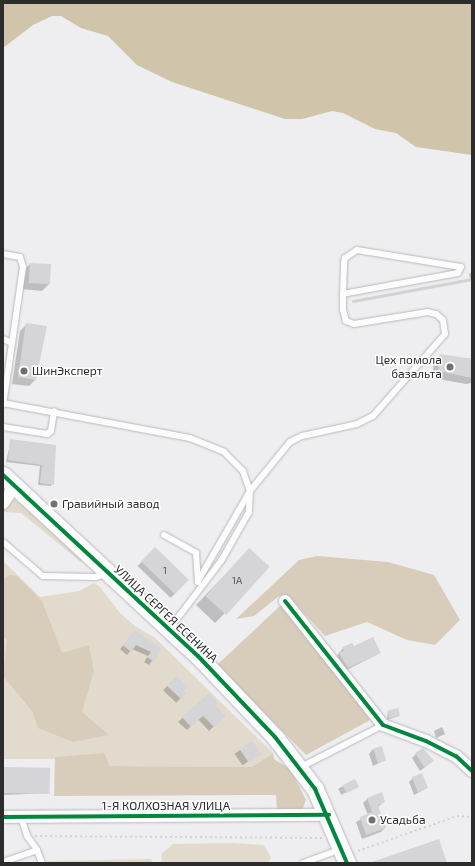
<!DOCTYPE html>
<meta charset="utf-8">
<style>
body{margin:0}
#map{position:relative;width:475px;height:866px;overflow:hidden;background:#eeedf0;font-family:"Exo 2",sans-serif}
div>[style]{position:absolute}
.green>*{inset:0;background:#e1dacd}
.forest>*{inset:0;background:#d7cdba}
.water>*{inset:0;background:#d0c4aa}
.shadow>*{inset:0;background:#0003;transform-origin:0 0}
.building>*{inset:0;background:#d5d5d7;transform-origin:0 0}
.path>*{height:2px;margin-top:-1px;transform-origin:0;background:repeating-linear-gradient(90deg,#d3d3d3 0 2px,transparent 0 5px)}
.roads{filter:drop-shadow(0 0 1px #b9b9bb) drop-shadow(0 0 1px #b9b9bb)}
.lane>*{height:6px;margin:-3px;padding:0 3px;transform-origin:3px;border-radius:3px;background:#fcfcfd}
.street>*{height:12px;margin:-6px;padding:0 6px;transform-origin:6px;border-radius:6px;background:#fcfcfd}
.secondary>*{height:17px;margin:-8.5px;padding:0 8.5px;transform-origin:8.5px;border-radius:8.5px;background:#fcfcfd}
.rail>*{height:3px;margin:-1.5px;padding:0 1.5px;transform-origin:1.5px;border-radius:1.5px;background:#d2d2d3}
.cycleway>*{height:4px;margin:-2px;padding:0 2px;transform-origin:2px;border-radius:2px;background:#00873e}
.dots>*{width:11px;height:11px;translate:-50% -50%;box-sizing:border-box;border:2px solid #fff;border-radius:50%}
span{translate:-50% -50%;white-space:nowrap;text-align:center;line-height:1.15;-webkit-text-stroke:3px #fff;paint-order:stroke}
.number-label{font-size:10px;color:#565658}
.number-label span{-webkit-text-stroke-width:0}
.poi-label{font-size:12px;color:#2c2c2d}
.right{translate:-100% -50%;text-align:right}
.left{translate:0 -50%;text-align:left}
.street-label{font-size:12px;color:#2c2c2d}
.frame{position:absolute;inset:0;border:4px solid #2c2c2d;pointer-events:none}
</style>
<div id="map">
<div class="green">
<div style="clip-path:polygon(15px 500px,20px 501px,83px 559px,81px 562px,21px 513px,3px 512px,8px 502px)"></div>
<div style="clip-path:polygon(3px 561px,40px 597px,79px 591px,94px 583px,100px 587px,120px 613px,136px 627px,133px 631px,137px 627px,155px 638px,273px 753px,252px 767px,110px 766px,103px 753px,54px 759px,3px 759px)"></div>
<div style="clip-path:polygon(233px 843px,264px 845px,271px 857px,268px 863px,161px 863px,162px 853px,173px 844px)"></div>
<div style="clip-path:polygon(151px 859px,153px 863px,49px 863px,48px 861px)"></div>
</div>
<div class="forest">
<div style="clip-path:polygon(317px 556px,388px 562px,434px 575px,460px 620px,435px 645px,407px 640px,367px 622px,325px 636px,288px 596px,279px 596px,254px 616px,236px 619px,299px 560px)"></div>
<div style="clip-path:polygon(10px 575px,17px 576px,42px 601px,62px 653px,89px 645px,94px 671px,82px 712px,109px 735px,73px 742px,38px 728px,32px 711px,3px 676px,7px 640px,3px 636px,3px 579px)"></div>
<div style="clip-path:polygon(281px 605px,372px 719px,306px 755px,217px 665px)"></div>
<div style="clip-path:polygon(104px 753px,110px 766px,252px 767px,273px 753px,274px 759px,291px 770px,306px 800px,302px 810px,277px 810px,276px 795px,54px 796px,55px 757px)"></div>
</div>
<div class="water">
<div style="clip-path:polygon(3px 3px,472px 3px,472px 155px,416px 147px,396px 133px,375px 129px,343px 113px,332px 111px,302px 119px,285px 119px,172px 82px,137px 65px,108px 36px,81px 28px,61px 16px,52px 16px,33px 25px,3px 48px)"></div>
</div>
<div class="shadow">
<div style="clip-path:polygon(30px 264px,49px 284px,42px 291px,22px 289px,24px 270px)"></div>
<div style="clip-path:polygon(472px 272px,472px 286px,469px 274px)"></div>
<div style="clip-path:polygon(27px 324px,35px 380px,29px 386px,12px 384px,20px 331px)"></div>
<div style="clip-path:polygon(440px 355px,472px 359px,472px 383px,466px 384px,432px 378px,434px 361px)"></div>
<div style="clip-path:polygon(11px 440px,55px 446px,51px 486px,38px 485px,40px 466px,6px 462px)"></div>
<div style="left:155px;top:548px;width:46px;height:25px;rotate:44deg"></div>
<div style="clip-path:polygon(241px 558px,224px 614px,215px 623px,196px 605px)"></div>
<div style="clip-path:polygon(131px 636px,161px 649px,149px 665px,144px 662px,148px 656px,132px 649px,127px 655px,120px 649px)"></div>
<div style="clip-path:polygon(354px 647px,380px 653px,343px 672px,335px 658px,343px 648px)"></div>
<div style="left:172px;top:681px;width:18px;height:13px;rotate:43deg"></div>
<div style="clip-path:polygon(209px 694px,214px 705px,225px 716px,209px 731px,198px 719px,187px 730px,178px 722px)"></div>
<div style="clip-path:polygon(388px 711px,399px 716px,387px 720px)"></div>
<div style="clip-path:polygon(442px 727px,445px 734px,436px 738px,434px 731px)"></div>
<div style="left:252px;top:742px;width:14px;height:21px;rotate:56deg"></div>
<div style="clip-path:polygon(373px 749px,385px 760px,373px 766px,369px 754px)"></div>
<div style="clip-path:polygon(416px 754px,433px 761px,420px 771px,412px 758px)"></div>
<div style="clip-path:polygon(3px 768px,48px 793px,3px 795px)"></div>
<div style="clip-path:polygon(413px 778px,427px 788px,414px 795px,409px 782px)"></div>
<div style="left:355px;top:780px;width:7px;height:19px;rotate:63deg"></div>
<div style="clip-path:polygon(368px 798px,384px 802px,378px 807px,385px 828px,381px 832px,362px 839px,356px 822px,368px 815px,363px 803px)"></div>
</div>
<div class="building">
<div style="left:30px;top:263px;width:21px;height:20px;rotate:3deg"></div>
<div style="clip-path:polygon(26px 323px,47px 326px,36px 380px,18px 377px)"></div>
<div style="clip-path:polygon(440px 354px,472px 359px,472px 378px,438px 371px)"></div>
<div style="clip-path:polygon(10px 439px,56px 445px,54px 485px,40px 483px,42px 465px,8px 460px)"></div>
<div style="left:155px;top:547px;width:47px;height:20px;rotate:44deg"></div>
<div style="left:249px;top:548px;width:28px;height:65px;rotate:42deg"></div>
<div style="clip-path:polygon(135px 630px,162px 649px,154px 662px,147px 657px,151px 652px,136px 645px,131px 652px,123px 645px)"></div>
<div style="clip-path:polygon(373px 637px,381px 653px,348px 668px,339px 653px,344px 650px,342px 647px,352px 643px,354px 646px)"></div>
<div style="clip-path:polygon(176px 676px,188px 686px,184px 691px,186px 693px,181px 699px,167px 686px)"></div>
<div style="clip-path:polygon(209px 693px,218px 703px,215px 705px,226px 716px,214px 727px,203px 716px,191px 727px,182px 717px)"></div>
<div style="left:398px;top:708px;width:8px;height:11px;rotate:76deg"></div>
<div style="left:252px;top:741px;width:16px;height:15px;rotate:55deg"></div>
<div style="left:382px;top:746px;width:15px;height:9px;rotate:74deg"></div>
<div style="clip-path:polygon(423px 748px,434px 761px,424px 767px,415px 753px)"></div>
<div style="left:3px;top:767px;width:47px;height:26px;rotate:1deg"></div>
<div style="left:422px;top:773px;width:16px;height:11px;rotate:68deg"></div>
<div style="left:355px;top:779px;width:9px;height:14px;rotate:63deg"></div>
<div style="clip-path:polygon(382px 792px,385px 802px,378px 805px,386px 828px,366px 835px,360px 817px,372px 812px,367px 798px)"></div>
<div style="clip-path:polygon(439px 839px,447px 863px,372px 863px,372px 862px)"></div>
</div>
<div class="path">
<div style="left:35px;top:836px;width:288px;rotate:0.4deg"></div>
<div style="left:358px;top:851px;width:105px;rotate:-19.5deg"></div>
<div style="left:457px;top:816px;width:15px;rotate:4deg"></div>
</div>
<div class="roads">
<div class="lane">
<div style="left:3px;top:254px;width:17px;rotate:10deg"></div>
<div style="left:20px;top:257px;width:10px;rotate:73deg"></div>
<div style="left:23px;top:267px;width:139px;rotate:98.2deg"></div>
<div style="left:3px;top:339px;width:10px;rotate:24deg"></div>
<div style="left:3px;top:403px;width:190px;rotate:10.6deg"></div>
<div style="left:190px;top:438px;width:37px;rotate:22deg"></div>
<div style="left:224px;top:452px;width:27px;rotate:45deg"></div>
<div style="left:243px;top:471px;width:21px;rotate:71deg"></div>
<div style="left:250px;top:491px;width:21px;rotate:93deg"></div>
<div style="left:249px;top:512px;width:56px;rotate:119.7deg"></div>
<div style="left:221px;top:561px;width:84px;rotate:127.3deg"></div>
<div style="left:3px;top:427px;width:45px;rotate:9deg"></div>
<div style="left:47px;top:434px;width:5px;rotate:-37deg"></div>
<div style="left:51px;top:431px;width:20px;rotate:-81deg"></div>
<div style="left:164px;top:535px;width:37px;rotate:29deg"></div>
<div style="left:196px;top:553px;width:29px;rotate:86deg"></div>
<div style="left:3px;top:542px;width:52px;rotate:40.4deg"></div>
<div style="left:43px;top:576px;width:52px;rotate:1.1deg"></div>
<div style="left:95px;top:577px;width:11px;rotate:-15deg"></div>
<div style="left:198px;top:581px;width:104px;rotate:-60deg"></div>
<div style="left:250px;top:491px;width:63px;rotate:-50.8deg"></div>
<div style="left:290px;top:442px;width:13px;rotate:-27deg"></div>
<div style="left:302px;top:436px;width:56px;rotate:-12.3deg"></div>
<div style="left:357px;top:424px;width:18px;rotate:-27deg"></div>
<div style="left:373px;top:416px;width:109px;rotate:-48.7deg"></div>
<div style="left:445px;top:334px;width:14px;rotate:-98deg"></div>
<div style="left:443px;top:320px;width:9px;rotate:-139deg"></div>
<div style="left:436px;top:314px;width:8px;rotate:-166deg"></div>
<div style="left:428px;top:312px;width:75px;rotate:170.8deg"></div>
<div style="left:354px;top:324px;width:9px;rotate:-159deg"></div>
<div style="left:346px;top:321px;width:11px;rotate:-105deg"></div>
<div style="left:343px;top:310px;width:16px;rotate:-90deg"></div>
<div style="left:343px;top:294px;width:31px;rotate:-88deg"></div>
<div style="left:344px;top:263px;width:5px;rotate:-79deg"></div>
<div style="left:345px;top:258px;width:14px;rotate:-34deg"></div>
<div style="left:357px;top:250px;width:105px;rotate:9.3deg"></div>
<div style="left:461px;top:267px;width:7px;rotate:117deg"></div>
<div style="left:458px;top:273px;width:117px;rotate:169.7deg"></div>
<div style="left:301px;top:767px;width:92px;rotate:-27.1deg"></div>
<div style="left:21px;top:817px;width:20px;rotate:72deg"></div>
<div style="left:27px;top:836px;width:17px;rotate:54deg"></div>
<div style="left:37px;top:850px;width:14px;rotate:69deg"></div>
<div style="left:3px;top:862px;width:36px;rotate:-19deg"></div>
<div style="left:303px;top:863px;width:38px;rotate:-20deg"></div>
</div>
<div class="street">
<div style="left:3px;top:503px;width:21px;rotate:-55deg"></div>
<div style="left:285px;top:601px;width:158px;rotate:51.7deg"></div>
<div style="left:383px;top:725px;width:46px;rotate:20.4deg"></div>
<div style="left:426px;top:741px;width:34px;rotate:27deg"></div>
<div style="left:456px;top:756px;width:22px;rotate:43deg"></div>
<div style="left:3px;top:817px;width:326px;rotate:-0.4deg"></div>
</div>
<div class="secondary">
<div style="left:3px;top:475px;width:266px;rotate:42.9deg"></div>
<div style="left:198px;top:656px;width:112px;rotate:46.5deg"></div>
<div style="left:275px;top:737px;width:66px;rotate:52.4deg"></div>
<div style="left:315px;top:789px;width:81px;rotate:66.6deg"></div>
</div>
</div>
<div class="rail">
<div style="left:353px;top:301px;width:121px;rotate:-10.5deg"></div>
</div>
<div class="cycleway">
<div style="left:3px;top:475px;width:266px;rotate:42.9deg"></div>
<div style="left:198px;top:656px;width:112px;rotate:46.5deg"></div>
<div style="left:275px;top:737px;width:66px;rotate:52.4deg"></div>
<div style="left:315px;top:789px;width:81px;rotate:66.6deg"></div>
<div style="left:285px;top:601px;width:158px;rotate:51.7deg"></div>
<div style="left:383px;top:725px;width:46px;rotate:20.4deg"></div>
<div style="left:426px;top:741px;width:34px;rotate:27deg"></div>
<div style="left:456px;top:756px;width:22px;rotate:43deg"></div>
<div style="left:3px;top:817px;width:326px;rotate:-0.4deg"></div>
</div>
<div class="dots">
<div style="left:450px;top:367px;background:#707071"></div>
<div style="left:24px;top:371px;background:#707071"></div>
<div style="left:54px;top:504px;background:#707071"></div>
<div style="left:372px;top:820px;background:#707071"></div>
</div>
<div class="number-label">
<span style="left:165px;top:571px">1</span>
<span style="left:237px;top:581px">1А</span>
</div>
<div class="poi-label">
<span class="right" style="left:442px;top:367px">Цех помола<br>базальта</span>
<span class="left" style="left:32px;top:371px">ШинЭксперт</span>
<span class="left" style="left:62px;top:504px">Гравийный завод</span>
<span class="left" style="left:380px;top:820px">Усадьба</span>
</div>
<div class="street-label">
<span style="left:166px;top:614px;rotate:43deg">УЛИЦА СЕРГЕЯ ЕСЕНИНА</span>
<span style="left:166px;top:806px">1-Я КОЛХОЗНАЯ УЛИЦА</span>
</div>
<div class="frame"></div>
</div>
